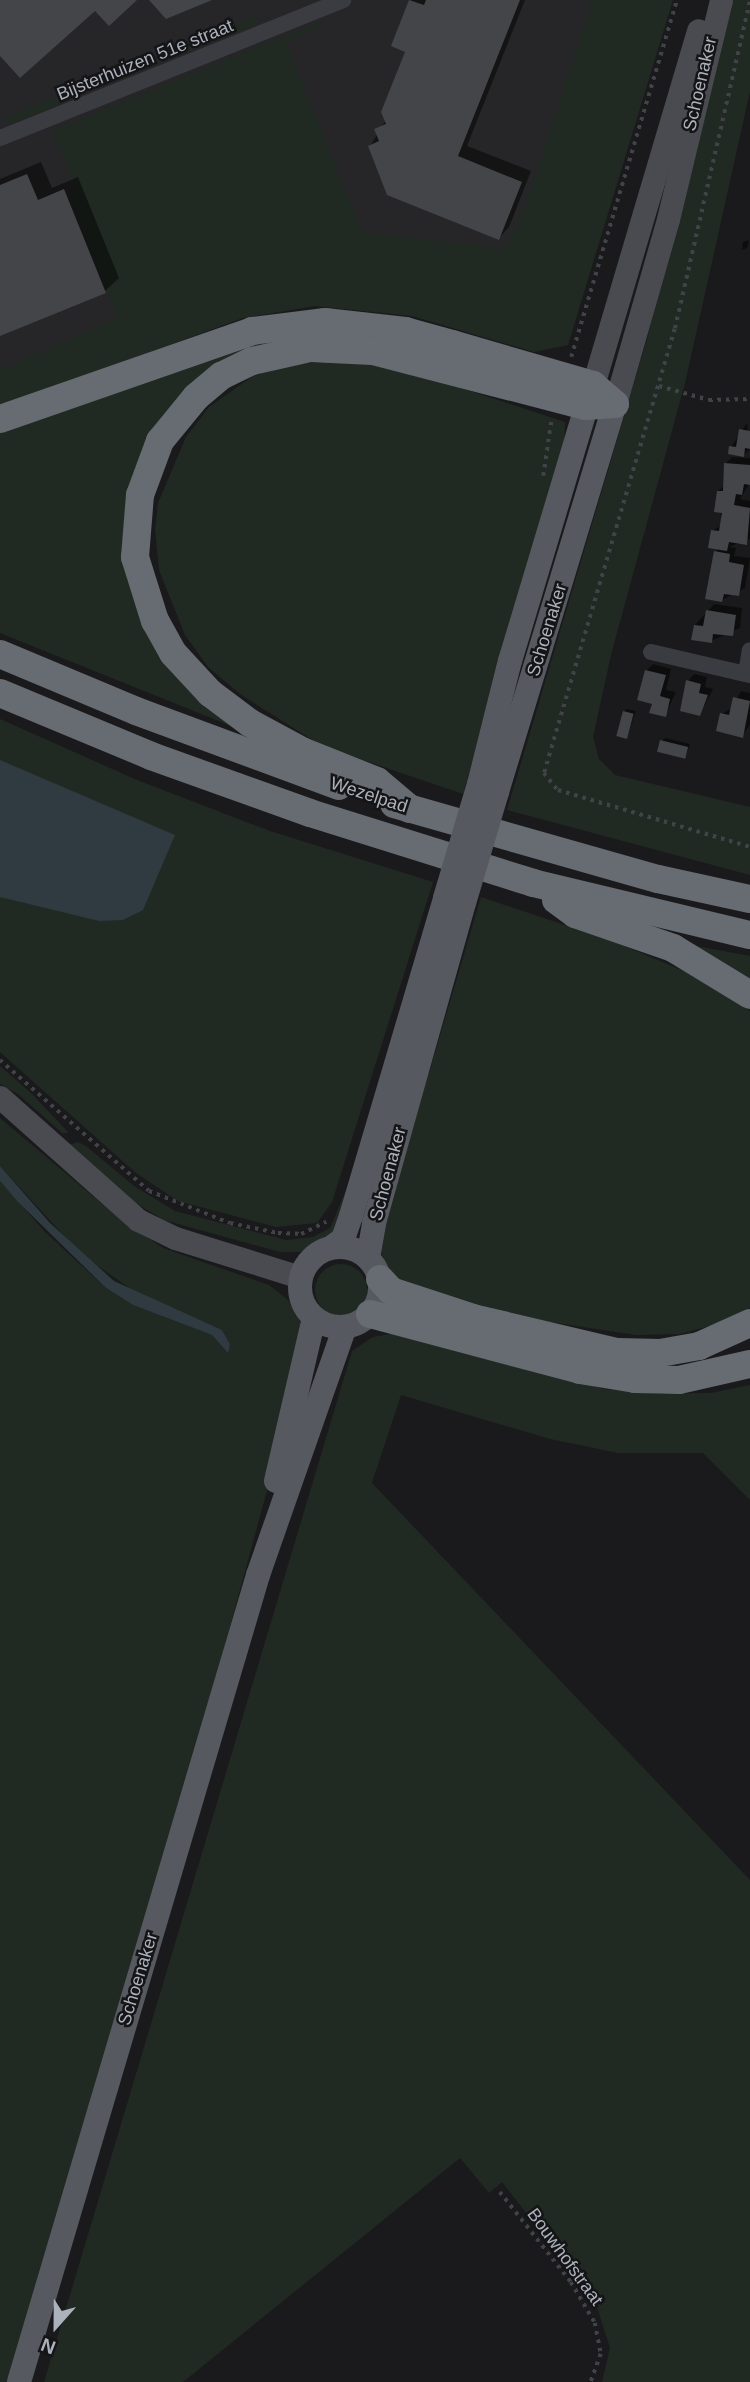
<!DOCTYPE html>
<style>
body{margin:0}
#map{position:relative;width:750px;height:2382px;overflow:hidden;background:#1a1a1c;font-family:Arial,sans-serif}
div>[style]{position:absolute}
.built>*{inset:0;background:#262629}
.green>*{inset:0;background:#212a22}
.round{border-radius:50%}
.water>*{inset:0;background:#2f3a41}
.shadow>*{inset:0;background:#0007}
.building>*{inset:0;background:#444549;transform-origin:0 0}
.path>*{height:3.5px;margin-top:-1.75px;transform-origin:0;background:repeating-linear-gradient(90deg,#414348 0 3.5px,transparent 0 8.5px)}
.street>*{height:16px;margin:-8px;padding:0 8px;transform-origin:8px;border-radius:8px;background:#3b3c41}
.secondary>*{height:23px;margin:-11.5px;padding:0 11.5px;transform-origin:11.5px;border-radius:11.5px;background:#494b51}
.primary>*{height:24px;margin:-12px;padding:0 12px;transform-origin:12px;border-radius:12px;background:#575960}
.primary>.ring{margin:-12px;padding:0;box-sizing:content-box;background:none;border:24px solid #575960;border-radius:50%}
.highway>*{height:28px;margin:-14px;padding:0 14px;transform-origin:14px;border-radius:14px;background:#676b72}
.primary-bridge>*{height:24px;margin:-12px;padding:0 12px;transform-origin:12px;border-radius:12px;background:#575960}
span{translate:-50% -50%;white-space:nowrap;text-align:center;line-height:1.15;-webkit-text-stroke:5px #151517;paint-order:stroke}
.street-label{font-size:18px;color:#acb2bc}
.north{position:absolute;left:21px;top:2291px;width:70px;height:70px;-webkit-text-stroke:5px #151517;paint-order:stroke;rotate:201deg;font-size:19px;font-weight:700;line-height:28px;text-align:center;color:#acb2bc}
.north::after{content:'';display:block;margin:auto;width:24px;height:32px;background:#acb2bc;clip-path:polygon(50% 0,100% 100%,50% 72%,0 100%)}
</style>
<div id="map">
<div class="built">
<div style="clip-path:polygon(0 0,639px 0,537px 267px,420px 258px,0 385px)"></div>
</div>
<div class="green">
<div style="clip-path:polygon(592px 0,673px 0,568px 345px,534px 352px,412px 316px,315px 306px,243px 318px,0 407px,0 370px,117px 318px,68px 193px,76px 189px,53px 130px,317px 23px,322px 25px,286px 42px,362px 232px,506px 248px,527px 202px)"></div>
<div style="clip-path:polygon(731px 0,750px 0,750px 91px,685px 383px,611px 655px,593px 737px,599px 759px,615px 775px,750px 807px,750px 875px,507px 810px,647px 339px)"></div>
<div style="clip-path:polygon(257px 15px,255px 25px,187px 52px,176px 47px)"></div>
<div style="clip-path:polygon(67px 93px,62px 104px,13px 123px,3px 118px)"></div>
<div style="clip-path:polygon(321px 334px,154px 431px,132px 585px,241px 730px,0 633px,0 424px,228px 339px)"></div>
<div style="clip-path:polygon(351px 360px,409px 371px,565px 422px,564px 445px,463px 794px,322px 746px,240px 694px,208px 667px,185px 635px,159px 570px,155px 529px,158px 503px,186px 437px,209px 407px,253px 376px,294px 364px)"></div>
<div style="clip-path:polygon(0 719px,137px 780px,270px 831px,433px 882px,332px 1202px,317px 1223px,276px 1227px,178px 1201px,136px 1173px,0 1052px)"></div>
<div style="clip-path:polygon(481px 897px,615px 942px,686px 972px,750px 1011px,750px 1308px,728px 1321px,680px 1334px,636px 1335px,510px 1316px,402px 1287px,387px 1268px,380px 1249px,400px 1144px,429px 1073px)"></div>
<div style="clip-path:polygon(696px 946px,750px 956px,750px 984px,743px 978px)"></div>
<div style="clip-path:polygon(0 1066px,33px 1095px,69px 1133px,62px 1133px,18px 1094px,0 1084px)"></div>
<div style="clip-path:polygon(0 1118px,126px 1224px,163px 1248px,269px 1285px,288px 1300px,303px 1326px,274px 1465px,222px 1656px,13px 2382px,0 2382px,0 1181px,45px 1232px,107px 1289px,133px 1305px,212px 1335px,227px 1352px,230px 1344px,222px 1330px,144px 1298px,81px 1254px,0 1166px)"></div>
<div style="clip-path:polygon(375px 1122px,331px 1237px,300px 1252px,280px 1252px,164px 1220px,127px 1198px,69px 1145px,78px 1142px,86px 1146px,134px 1186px,175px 1211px,286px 1240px,313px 1237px,330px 1228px)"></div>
<div class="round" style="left:315px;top:1264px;width:52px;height:52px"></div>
<div style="clip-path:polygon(396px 1333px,604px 1389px,659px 1394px,711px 1393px,750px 1385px,750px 1500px,703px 1453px,618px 1453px,550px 1439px,401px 1395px,372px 1483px,750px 1880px,750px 2382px,602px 2382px,610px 2348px,595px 2301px,502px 2182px,489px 2193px,460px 2158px,183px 2382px,44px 2382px,352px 1351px,373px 1337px)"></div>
</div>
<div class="water">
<div style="clip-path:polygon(0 760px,175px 835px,143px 910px,123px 920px,99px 921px,0 897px)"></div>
<div style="clip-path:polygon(0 1166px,50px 1223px,114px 1281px,222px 1330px,230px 1344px,228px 1353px,212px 1335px,133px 1305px,106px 1288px,18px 1202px,0 1181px)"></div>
</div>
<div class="shadow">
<div style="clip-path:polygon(411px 0,525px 0,467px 146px,531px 171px,509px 227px,499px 238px,370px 146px,386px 120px,408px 51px,393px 45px)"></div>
<div style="clip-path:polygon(41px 162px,52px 188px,78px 177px,119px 278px,105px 291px,0 334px,0 179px)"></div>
<div style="clip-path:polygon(749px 240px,747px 248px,742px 250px,743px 242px)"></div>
<div style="clip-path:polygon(747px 423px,750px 449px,744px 455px,731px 447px)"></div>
<div style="clip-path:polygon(732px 457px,750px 458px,750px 483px,740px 499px,750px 501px,750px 539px,729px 547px,736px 548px,734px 556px,750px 558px,745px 588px,722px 600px,715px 552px,719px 548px,712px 531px,722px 525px,718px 491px,725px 485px,725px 464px)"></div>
<div style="clip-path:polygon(714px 604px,742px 608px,740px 628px,711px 641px,695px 625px)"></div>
<div style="clip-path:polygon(653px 664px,671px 669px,666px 690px,676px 692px,665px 715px,654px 702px,646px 671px)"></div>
<div style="clip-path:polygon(694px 674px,707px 677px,705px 687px,713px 689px,700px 714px,688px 681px)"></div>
<div style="clip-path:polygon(741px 691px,750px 693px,750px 725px,742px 736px,722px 714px,732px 708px)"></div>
<div style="clip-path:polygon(627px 709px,636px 711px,627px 737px,624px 712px)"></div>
<div style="clip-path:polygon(665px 738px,690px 744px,687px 753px,685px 756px,662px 741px)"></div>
</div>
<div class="building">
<div style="clip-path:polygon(0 0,137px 0,109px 26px,95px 11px,20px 78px,0 56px)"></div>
<div style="clip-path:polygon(149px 0,212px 0,166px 19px)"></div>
<div style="clip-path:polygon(409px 0,424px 5px,426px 0,520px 0,458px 156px,522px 182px,499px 240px,387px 195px,368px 146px,379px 141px,374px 129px,386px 124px,381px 112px,405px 52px,391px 46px)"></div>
<div style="clip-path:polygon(27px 174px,38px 200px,64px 189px,106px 293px,0 336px,0 185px)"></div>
<div style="clip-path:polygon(739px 429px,750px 431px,750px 449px,745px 448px,744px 457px,728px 454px,729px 446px,736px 447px)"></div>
<div style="clip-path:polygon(724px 463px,750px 465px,750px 485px,744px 484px,742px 495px,736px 494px,734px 505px,750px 508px,747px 545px,729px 542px,727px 551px,708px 548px,711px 530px,719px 531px,722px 513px,714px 512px,717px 491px,723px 491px)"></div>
<div style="clip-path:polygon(714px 551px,730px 554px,729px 562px,744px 565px,739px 596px,724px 594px,722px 602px,705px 599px)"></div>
<div style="clip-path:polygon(706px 610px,736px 615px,733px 636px,713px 634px,712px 643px,691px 640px,694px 625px,703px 626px)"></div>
<div style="clip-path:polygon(645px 670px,666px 675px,660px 696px,670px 699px,666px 717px,649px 713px,652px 704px,637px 700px)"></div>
<div style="clip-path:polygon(686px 680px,701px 684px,699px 693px,708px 695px,700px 716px,680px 711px)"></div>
<div style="clip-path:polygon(733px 697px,750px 701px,743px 738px,716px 731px,720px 713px,729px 715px)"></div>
<div style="left:623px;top:711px;width:11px;height:26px;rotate:15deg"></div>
<div style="left:660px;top:740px;width:29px;height:12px;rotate:14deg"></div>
</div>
<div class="path">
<div style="left:750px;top:2px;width:335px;rotate:102.9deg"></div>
<div style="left:675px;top:329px;width:463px;rotate:106.4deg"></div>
<div style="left:544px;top:773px;width:22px;rotate:51deg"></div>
<div style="left:558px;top:790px;width:200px;rotate:16.5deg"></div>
<div style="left:571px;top:357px;width:372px;rotate:-73.5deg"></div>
<div style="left:659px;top:386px;width:52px;rotate:15.6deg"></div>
<div style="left:709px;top:400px;width:41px;rotate:-1.4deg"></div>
<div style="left:543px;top:476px;width:56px;rotate:-81.7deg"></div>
<div style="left:0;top:1060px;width:198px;rotate:41.3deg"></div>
<div style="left:149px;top:1191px;width:87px;rotate:21.6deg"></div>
<div style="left:230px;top:1223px;width:49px;rotate:11.8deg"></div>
<div style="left:278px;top:1233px;width:23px;rotate:2deg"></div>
<div style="left:301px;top:1234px;width:28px;rotate:-26deg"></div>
<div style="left:500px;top:2192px;width:115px;rotate:51.7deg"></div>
<div style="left:571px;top:2282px;width:48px;rotate:59.7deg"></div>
<div style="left:595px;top:2323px;width:32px;rotate:79deg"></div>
<div style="left:601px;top:2354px;width:30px;rotate:110deg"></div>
</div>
<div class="street">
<div style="left:0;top:138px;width:370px;rotate:-21.9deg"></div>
<div style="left:651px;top:652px;width:102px;rotate:13.1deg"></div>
<div style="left:746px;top:674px;width:24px;rotate:-81deg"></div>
</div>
<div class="secondary">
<div style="left:593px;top:385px;width:370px;rotate:-73.5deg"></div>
<div style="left:615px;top:404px;width:192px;rotate:-74deg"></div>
<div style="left:668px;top:219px;width:225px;rotate:-76.4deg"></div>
<div style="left:0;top:1097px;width:185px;rotate:41.7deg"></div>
<div style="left:138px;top:1220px;width:41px;rotate:25.9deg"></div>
<div style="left:175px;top:1238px;width:131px;rotate:17.3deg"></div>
</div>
<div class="primary">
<div style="left:479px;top:784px;width:127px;rotate:-75.9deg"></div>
<div style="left:510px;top:661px;width:285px;rotate:-73.3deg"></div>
<div style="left:497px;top:792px;width:406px;rotate:-73.1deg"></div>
<div class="ring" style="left:300px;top:1247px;width:56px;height:56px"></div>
<div style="left:332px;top:1247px;width:14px;rotate:-36deg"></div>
<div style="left:343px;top:1239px;width:24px;rotate:-71deg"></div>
<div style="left:351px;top:1216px;width:332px;rotate:-73.5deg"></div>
<div style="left:368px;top:1258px;width:36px;rotate:-80deg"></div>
<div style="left:374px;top:1223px;width:332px;rotate:-74.3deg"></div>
<div style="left:276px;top:1481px;width:167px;rotate:-76.9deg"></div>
<div style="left:19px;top:2382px;width:842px;rotate:-73.5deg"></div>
<div style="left:258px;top:1575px;width:263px;rotate:-70.7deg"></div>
</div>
<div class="highway">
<div style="left:0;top:419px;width:267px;rotate:-19.2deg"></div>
<div style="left:252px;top:331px;width:74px;rotate:-7deg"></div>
<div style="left:325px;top:322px;width:81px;rotate:6.4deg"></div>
<div style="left:405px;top:331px;width:49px;rotate:15.5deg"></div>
<div style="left:452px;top:344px;width:147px;rotate:16.2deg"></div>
<div style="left:593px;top:385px;width:29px;rotate:41deg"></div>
<div style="left:0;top:654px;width:147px;rotate:22.7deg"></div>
<div style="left:136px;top:711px;width:216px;rotate:20.3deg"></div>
<div style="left:0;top:693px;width:164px;rotate:22.6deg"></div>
<div style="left:151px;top:756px;width:169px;rotate:19.7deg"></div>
<div style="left:310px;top:813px;width:234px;rotate:17.4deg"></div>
<div style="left:533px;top:883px;width:223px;rotate:13.5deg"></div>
<div style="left:394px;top:804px;width:274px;rotate:15.9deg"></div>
<div style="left:658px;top:879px;width:94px;rotate:12.3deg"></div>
<div style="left:410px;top:809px;width:43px;rotate:-139.7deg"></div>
<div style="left:377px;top:781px;width:79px;rotate:-158.3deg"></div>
<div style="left:304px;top:752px;width:61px;rotate:-151.8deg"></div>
<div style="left:250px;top:723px;width:50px;rotate:-143.1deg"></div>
<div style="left:210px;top:693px;width:54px;rotate:-132.8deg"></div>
<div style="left:173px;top:653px;width:37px;rotate:-119deg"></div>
<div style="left:155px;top:621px;width:67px;rotate:-107.4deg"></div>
<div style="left:135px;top:557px;width:62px;rotate:-85.4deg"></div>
<div style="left:140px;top:495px;width:58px;rotate:-69.7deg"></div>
<div style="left:160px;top:441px;width:57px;rotate:-50.7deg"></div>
<div style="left:196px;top:397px;width:33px;rotate:-40deg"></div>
<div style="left:221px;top:376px;width:34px;rotate:-26deg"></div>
<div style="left:252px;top:361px;width:59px;rotate:-12.6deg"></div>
<div style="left:310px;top:348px;width:63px;rotate:2.7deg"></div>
<div style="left:373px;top:351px;width:220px;rotate:14.5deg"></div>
<div style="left:586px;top:406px;width:29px;rotate:-4deg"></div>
<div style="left:556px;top:900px;width:24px;rotate:36deg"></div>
<div style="left:575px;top:914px;width:104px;rotate:19.1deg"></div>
<div style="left:673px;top:948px;width:90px;rotate:31.4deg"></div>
<div style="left:380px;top:1279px;width:16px;rotate:47deg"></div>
<div style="left:391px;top:1291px;width:86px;rotate:18.2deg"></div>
<div style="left:473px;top:1318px;width:148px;rotate:13.3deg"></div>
<div style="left:617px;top:1352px;width:43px;rotate:1.3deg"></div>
<div style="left:660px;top:1353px;width:40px;rotate:-10deg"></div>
<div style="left:699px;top:1346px;width:56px;rotate:-24.3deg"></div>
<div style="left:370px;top:1314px;width:217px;rotate:14.9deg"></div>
<div style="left:580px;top:1370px;width:56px;rotate:9.3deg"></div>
<div style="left:635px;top:1379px;width:44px;rotate:1.3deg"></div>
<div style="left:679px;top:1380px;width:73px;rotate:-12.7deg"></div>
</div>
<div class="primary-bridge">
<div style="left:445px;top:898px;width:119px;rotate:-73.4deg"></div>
<div style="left:464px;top:903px;width:116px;rotate:-73.4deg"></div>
</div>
<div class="street-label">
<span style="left:145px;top:60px;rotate:-22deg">Bijsterhuizen 51e straat</span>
<span style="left:700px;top:84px;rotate:-77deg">Schoenaker</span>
<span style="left:547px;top:630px;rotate:-73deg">Schoenaker</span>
<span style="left:369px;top:795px;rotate:18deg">Wezelpad</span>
<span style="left:388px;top:1174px;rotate:-75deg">Schoenaker</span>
<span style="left:138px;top:1979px;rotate:-73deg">Schoenaker</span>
<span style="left:565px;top:2257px;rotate:54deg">Bouwhofstraat</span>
</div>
<div class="north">N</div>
</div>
